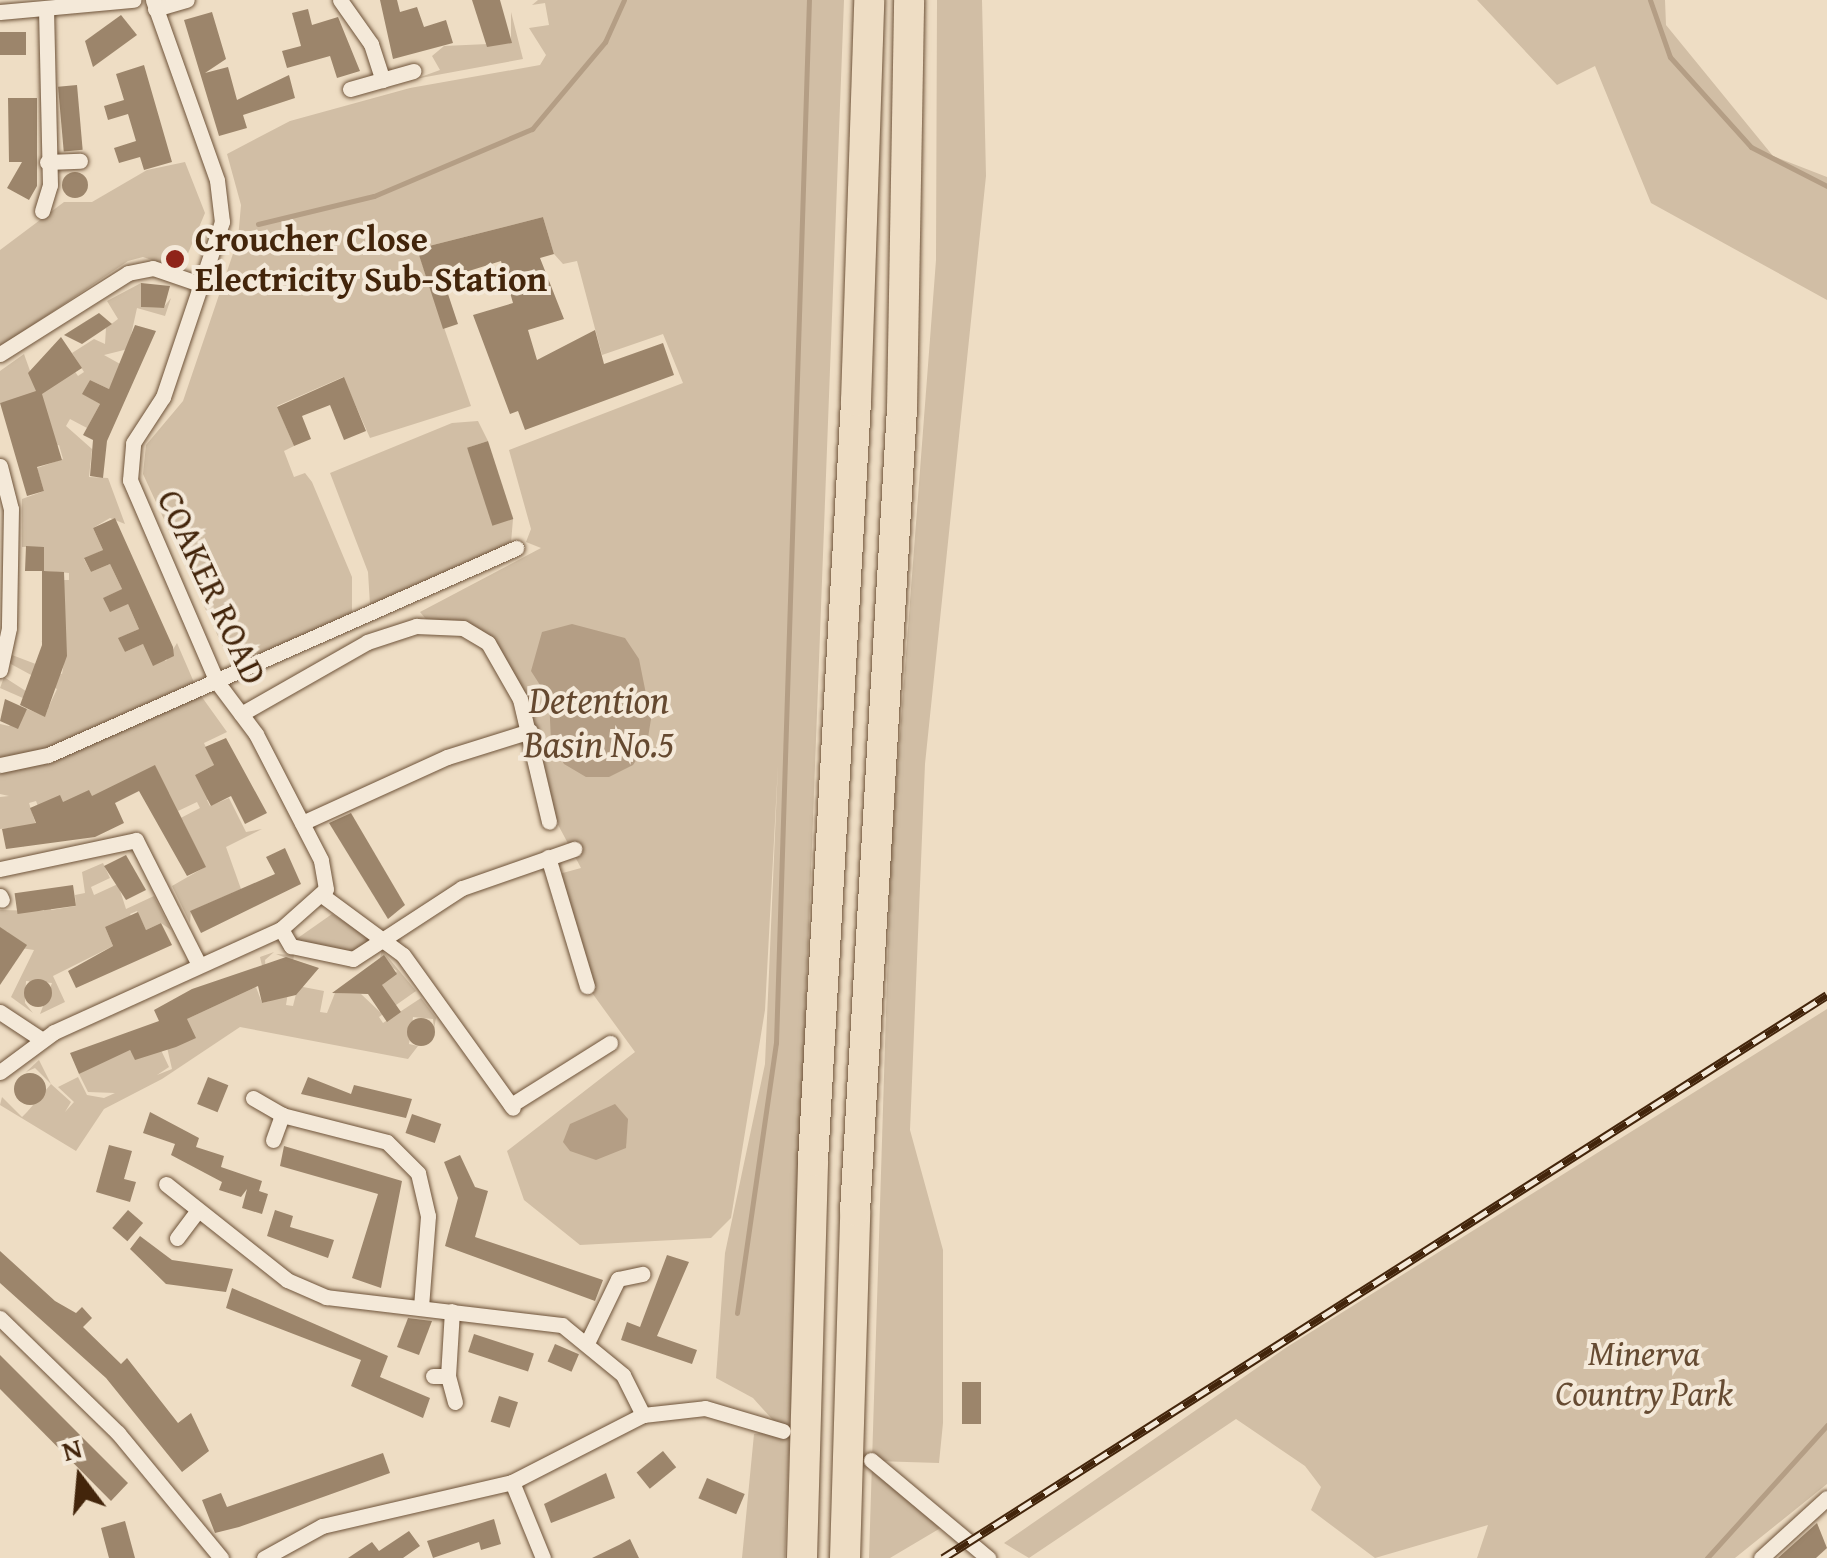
<!DOCTYPE html>
<style>
body{margin:0}
#map{position:relative;width:1827px;height:1558px;overflow:hidden;background:#eeddc4;font-family:"Gentium Book Plus",serif}
div>[style]{position:absolute}
.green>*{inset:0;background:#d1bea5}
.water>*{inset:0;background:#b49e85}
.stream>*{height:5px;margin:-2.5px;padding:0 2.5px;transform-origin:2.5px;border-radius:2.5px;background:#b49e85}
.building>*{inset:0;background:#9c856b;transform-origin:0 0}
.round{border-radius:50%}
.roads{filter:drop-shadow(0 0 2px #6e5339) drop-shadow(0 0 2px #6e5339)}
.street>*{height:15px;margin:-7.5px;padding:0 7.5px;transform-origin:7.5px;border-radius:7.5px;background:#f4e9d9}
.highway>*{height:30px;margin:-15px;padding:0 15px;transform-origin:15px;border-radius:15px;background:#eeddc4}
.rail>*{height:9px;margin-top:-4.5px;transform-origin:0;background:repeating-linear-gradient(90deg,#f4e9d9 0 15px,#43250b 0 30px);box-sizing:border-box;border-block:2px solid #43250b}
.dots>*{width:28px;height:28px;translate:-50% -50%;box-sizing:border-box;border:5px solid #f4e9d9;border-radius:50%}
span{translate:-50% -50%;white-space:nowrap;text-align:center;line-height:1.15;-webkit-text-stroke:8px #f4e9d9;paint-order:stroke}
.poi-label{font-size:35px;color:#43250b;font-weight:700}
.left{translate:0 -50%;text-align:left}
.street-label{font-size:35px;color:#43250b}
.park-label{font-size:35px;color:#664b32;font-style:italic}
.water-label{font-size:38px;color:#654930;font-style:italic}
.north{position:absolute;left:30px;top:1428px;width:100px;height:100px;-webkit-text-stroke:8px #f4e9d9;paint-order:stroke;rotate:344deg;font-size:28px;font-weight:700;line-height:40px;text-align:center;color:#43250b}
.north::after{content:'';display:block;margin:auto;width:35px;height:45px;background:#43250b;clip-path:polygon(50% 0,100% 100%,50% 72%,0 100%)}
</style>
<div id="map">
<div class="green">
<div style="clip-path:polygon(538px 0,844px 0,785px 1558px,742px 1558px,754px 1434px,782px 1430px,753px 1398px,716px 1378px,725px 1253px,765px 1064px,778px 765px,765px 1010px,731px 1218px,711px 1238px,580px 1245px,524px 1200px,507px 1151px,635px 1052px,587px 986px,559px 874px,581px 868px,555px 819px,539px 755px,488px 644px,430px 624px,420px 612px,541px 548px,526px 542px,531px 529px,509px 450px,683px 383px,663px 334px,602px 355px,577px 261px,563px 264px,554px 254px,543px 217px,417px 249px,471px 406px,370px 438px,343px 377px,277px 406px,294px 446px,284px 451px,294px 477px,305px 473px,312px 482px,352px 577px,352px 619px,234px 671px,143px 474px,146px 445px,183px 401px,238px 239px,241px 205px,227px 154px,290px 121px,410px 88px,540px 65px,546px 55px,529px 28px,549px 25px,545px 3px,532px 5px)"></div>
<div style="clip-path:polygon(937px 0,982px 0,986px 176px,925px 764px,910px 1130px,943px 1250px,943px 1423px,939px 1463px,875px 1461px,944px 1526px,890px 1558px,869px 1558px,891px 852px,936px 260px)"></div>
<div style="clip-path:polygon(1477px 0,1665px 0,1666px 25px,1773px 156px,1827px 177px,1827px 300px,1651px 203px,1595px 66px,1557px 85px)"></div>
<div style="clip-path:polygon(511px 12px,523px 59px,415px 79px,440px 70px,432px 56px,444px 46px,511px 43px)"></div>
<div style="clip-path:polygon(185px 162px,205px 213px,181px 270px,143px 257px,128px 261px,0 347px,0 250px,64px 202px,92px 202px,147px 170px)"></div>
<div style="clip-path:polygon(141px 283px,141px 307px,163px 308px,171px 298px,165px 316px,137px 308px,128px 349px,104px 355px,122px 365px,109px 389px,90px 380px,83px 394px,100px 404px,87px 428px,70px 419px,66px 426px,92px 449px,89px 477px,108px 478px,125px 524px,110px 518px,93px 528px,103px 550px,84px 559px,91px 572px,110px 564px,122px 589px,104px 598px,128px 604px,139px 629px,119px 638px,125px 652px,143px 644px,166px 661px,177px 643px,196px 687px,50px 750px,0 761px,0 724px,9px 726px,27px 709px,45px 716px,48px 709px,0 688px,4px 677px,49px 706px,57px 689px,9px 663px,12px 655px,62px 674px,66px 651px,41px 641px,64px 640px,64px 613px,42px 607px,63px 607px,52px 580px,69px 580px,69px 573px,44px 571px,44px 547px,22px 547px,22px 499px,44px 491px,37px 468px,63px 459px,59px 445px,37px 451px,18px 398px,0 403px,0 371px,24px 354px,39px 396px,67px 360px,78px 376px,84px 372px,72px 353px,94px 339px,105px 344px,106px 328px,118px 319px,107px 301px)"></div>
<div style="clip-path:polygon(478px 421px,488px 441px,467px 448px,513px 519px,511px 543px,370px 605px,368px 572px,330px 473px,452px 423px)"></div>
<div style="clip-path:polygon(199px 693px,227px 732px,204px 743px,214px 765px,195px 775px,226px 790px,207px 800px,210px 806px,229px 798px,246px 832px,262px 829px,226px 847px,241px 889px,191px 911px,190px 923px,172px 886px,205px 867px,183px 821px,171px 823px,200px 808px,197px 802px,178px 811px,169px 793px,159px 797px,166px 789px,155px 766px,45px 825px,36px 801px,29px 803px,36px 825px,21px 828px,24px 848px,17px 827px,0 829px,0 797px,9px 796px,0 794px,0 768px)"></div>
<div style="clip-path:polygon(103px 863px,110px 878px,91px 887px,94px 895px,118px 884px,126px 909px,154px 896px,171px 930px,161px 923px,146px 930px,137px 911px,130px 914px,139px 933px,105px 927px,113px 946px,53px 976px,65px 1002px,40px 1014px,52px 983px,26px 981px,25px 1003px,33px 1013px,11px 997px,34px 950px,0 945px,8px 932px,0 930px,0 910px,44px 911px,48px 900px,51px 910px,76px 906px,75px 895px,85px 893px,82px 872px)"></div>
<div style="clip-path:polygon(332px 914px,351px 926px,371px 941px,351px 952px,295px 940px)"></div>
<div style="clip-path:polygon(382px 950px,416px 991px,379px 1017px,383px 1023px,421px 998px,436px 1018px,434px 1029px,433px 1019px,413px 1017px,409px 1044px,418px 1046px,408px 1059px,240px 1027px,162px 1079px,104px 1109px,76px 1151px,0 1105px,2px 1097px,22px 1117px,27px 1112px,51px 1084px,35px 1068px,26px 1072px,39px 1060px,51px 1084px,71px 1102px,65px 1112px,74px 1102px,58px 1087px,78px 1077px,87px 1095px,104px 1098px,115px 1093px,88px 1092px,79px 1074px,128px 1047px,135px 1059px,160px 1048px,169px 1067px,157px 1075px,172px 1069px,163px 1030px,256px 987px,262px 1003px,270px 1001px,260px 957px,274px 952px,265px 960px,267px 981px,286px 958px,276px 954px,294px 955px,286px 1005px,293px 1006px,298px 986px,324px 991px,320px 1012px,327px 1013px,335px 993px,361px 994px,380px 1012px,382px 985px,397px 971px,380px 958px)"></div>
<div style="clip-path:polygon(1827px 1009px,1827px 1484px,1735px 1558px,1477px 1558px,1488px 1525px,1375px 1558px,1311px 1510px,1321px 1487px,1305px 1466px,1236px 1419px,1029px 1558px,1004px 1543px,1287px 1347px)"></div>
</div>
<div class="water">
<div style="clip-path:polygon(572px 624px,625px 638px,639px 659px,651px 719px,647px 744px,633px 765px,609px 777px,586px 777px,564px 764px,551px 741px,549px 699px,531px 671px,542px 632px)"></div>
<div style="clip-path:polygon(615px 1104px,628px 1119px,626px 1148px,596px 1160px,570px 1151px,563px 1142px,570px 1124px)"></div>
</div>
<div class="stream">
<div style="left:1650px;top:0;width:60px;rotate:70.7deg"></div>
<div style="left:1670px;top:57px;width:121px;rotate:48deg"></div>
<div style="left:1751px;top:147px;width:85px;rotate:27.2deg"></div>
<div style="left:258px;top:224px;width:119px;rotate:-13.6deg"></div>
<div style="left:374px;top:196px;width:172px;rotate:-23deg"></div>
<div style="left:532px;top:129px;width:114px;rotate:-50deg"></div>
<div style="left:605px;top:42px;width:46px;rotate:-65.7deg"></div>
<div style="left:737px;top:1313px;width:273px;rotate:-81.8deg"></div>
<div style="left:776px;top:1043px;width:1044px;rotate:-88.19deg"></div>
<div style="left:1707px;top:1558px;width:179px;rotate:-47.9deg"></div>
</div>
<div class="building">
<div style="clip-path:polygon(380px 0,397px 0,400px 12px,417px 7px,424px 27px,446px 20px,453px 43px,393px 59px)"></div>
<div style="clip-path:polygon(472px 0,500px 0,512px 43px,487px 47px)"></div>
<div style="clip-path:polygon(308px 9px,312px 25px,338px 17px,360px 71px,337px 78px,330px 56px,287px 68px,282px 51px,301px 46px,292px 13px)"></div>
<div style="clip-path:polygon(212px 12px,226px 59px,205px 73px,228px 67px,237px 100px,289px 75px,295px 98px,243px 115px,247px 128px,219px 136px,184px 20px)"></div>
<div style="clip-path:polygon(121px 15px,137px 35px,93px 67px,85px 41px)"></div>
<div style="left:0;top:32px;width:26px;height:23px"></div>
<div style="clip-path:polygon(144px 65px,172px 162px,144px 170px,140px 157px,119px 163px,114px 148px,136px 141px,128px 114px,108px 120px,104px 106px,124px 100px,116px 74px)"></div>
<div style="left:77px;top:85px;width:65px;height:19px;rotate:85deg"></div>
<div style="clip-path:polygon(8px 98px,37px 98px,37px 186px,29px 200px,7px 188px,22px 162px,9px 162px)"></div>
<div class="round" style="left:62px;top:172px;width:26px;height:26px"></div>
<div style="clip-path:polygon(543px 217px,554px 254px,540px 258px,564px 319px,528px 330px,537px 360px,595px 330px,604px 364px,663px 343px,674px 375px,525px 430px,518px 411px,510px 414px,473px 315px,513px 303px,501px 261px,443px 279px,458px 324px,443px 329px,417px 249px)"></div>
<div style="clip-path:polygon(141px 283px,170px 286px,164px 308px,141px 307px)"></div>
<div style="clip-path:polygon(99px 313px,112px 324px,82px 344px,64px 335px)"></div>
<div style="clip-path:polygon(135px 325px,156px 331px,107px 441px,103px 478px,90px 476px,93px 440px,83px 435px,100px 404px,82px 394px,90px 380px,109px 389px)"></div>
<div style="clip-path:polygon(61px 337px,82px 368px,42px 394px,62px 460px,37px 467px,44px 491px,27px 496px,0 403px,36px 391px,28px 373px)"></div>
<div style="clip-path:polygon(344px 377px,366px 431px,344px 440px,330px 405px,302px 416px,311px 439px,294px 446px,277px 407px)"></div>
<div style="left:488px;top:441px;width:82px;height:22px;rotate:72deg"></div>
<div style="clip-path:polygon(115px 518px,173px 647px,174px 656px,153px 666px,143px 644px,125px 652px,118px 638px,139px 629px,128px 604px,110px 612px,103px 598px,122px 589px,110px 564px,91px 572px,84px 558px,103px 550px,93px 528px)"></div>
<div style="clip-path:polygon(26px 546px,44px 547px,44px 571px,64px 572px,67px 656px,45px 717px,20px 705px,42px 645px,42px 571px,25px 571px)"></div>
<div style="clip-path:polygon(5px 699px,27px 709px,18px 729px,0 721px)"></div>
<div style="clip-path:polygon(226px 738px,267px 813px,245px 824px,231px 796px,211px 806px,195px 775px,214px 765px,205px 747px)"></div>
<div style="clip-path:polygon(155px 765px,206px 867px,187px 876px,139px 791px,115px 803px,124px 823px,95px 837px,6px 849px,2px 829px,36px 823px,30px 808px,60px 795px,63px 802px,89px 790px,92px 796px)"></div>
<div style="clip-path:polygon(351px 813px,405px 905px,388px 919px,329px 823px)"></div>
<div style="clip-path:polygon(285px 848px,301px 884px,201px 933px,190px 911px,275px 874px,266px 857px)"></div>
<div style="clip-path:polygon(126px 855px,146px 890px,126px 900px,104px 866px)"></div>
<div style="left:73px;top:885px;width:21px;height:59px;rotate:82deg"></div>
<div style="clip-path:polygon(138px 912px,146px 930px,161px 923px,172px 945px,76px 988px,68px 971px,113px 946px,105px 927px)"></div>
<div style="clip-path:polygon(0 927px,27px 945px,0 985px)"></div>
<div style="clip-path:polygon(384px 955px,397px 974px,382px 985px,401px 1012px,387px 1022px,368px 994px,332px 993px)"></div>
<div style="clip-path:polygon(286px 957px,319px 968px,296px 995px,262px 1003px,258px 986px,187px 1019px,196px 1038px,176px 1047px,135px 1060px,130px 1050px,79px 1074px,70px 1053px,159px 1021px,154px 1010px,192px 989px)"></div>
<div class="round" style="left:24px;top:979px;width:28px;height:28px"></div>
<div class="round" style="left:407px;top:1018px;width:28px;height:28px"></div>
<div class="round" style="left:14px;top:1073px;width:32px;height:32px"></div>
<div style="left:208px;top:1077px;width:22px;height:29px;rotate:22deg"></div>
<div style="clip-path:polygon(308px 1077px,351px 1094px,354px 1085px,412px 1099px,406px 1118px,301px 1094px)"></div>
<div style="clip-path:polygon(150px 1112px,199px 1138px,196px 1147px,224px 1156px,221px 1167px,262px 1181px,259px 1191px,268px 1194px,262px 1214px,242px 1208px,247px 1189px,241px 1197px,219px 1190px,222px 1182px,171px 1155px,175px 1144px,143px 1133px)"></div>
<div style="left:412px;top:1114px;width:31px;height:20px;rotate:19deg"></div>
<div style="clip-path:polygon(109px 1145px,132px 1151px,124px 1179px,136px 1182px,130px 1202px,96px 1192px)"></div>
<div style="clip-path:polygon(284px 1146px,402px 1181px,381px 1288px,352px 1278px,378px 1194px,280px 1166px)"></div>
<div style="clip-path:polygon(460px 1155px,475px 1187px,488px 1191px,475px 1237px,603px 1280px,595px 1301px,445px 1246px,458px 1198px,444px 1162px)"></div>
<div style="left:128px;top:1210px;width:20px;height:24px;rotate:41deg"></div>
<div style="clip-path:polygon(275px 1210px,293px 1216px,290px 1227px,334px 1240px,328px 1258px,267px 1236px)"></div>
<div style="clip-path:polygon(140px 1236px,172px 1260px,233px 1269px,226px 1292px,166px 1284px,130px 1249px)"></div>
<div style="clip-path:polygon(0 1251px,55px 1301px,76px 1313px,82px 1307px,92px 1318px,83px 1327px,121px 1364px,127px 1358px,178px 1423px,191px 1413px,209px 1451px,182px 1472px,106px 1378px,0 1283px)"></div>
<div style="clip-path:polygon(667px 1255px,689px 1262px,657px 1336px,697px 1350px,692px 1364px,621px 1340px,627px 1322px,640px 1327px)"></div>
<div style="clip-path:polygon(232px 1288px,388px 1356px,380px 1377px,430px 1398px,423px 1418px,351px 1386px,361px 1360px,226px 1308px)"></div>
<div style="clip-path:polygon(408px 1318px,432px 1321px,419px 1355px,397px 1347px)"></div>
<div style="left:474px;top:1334px;width:63px;height:19px;rotate:18deg"></div>
<div style="left:555px;top:1344px;width:26px;height:19px;rotate:23deg"></div>
<div style="clip-path:polygon(0 1355px,128px 1483px,111px 1501px,0 1389px)"></div>
<div style="left:962px;top:1382px;width:19px;height:42px"></div>
<div style="left:499px;top:1396px;width:20px;height:27px;rotate:18deg"></div>
<div style="left:663px;top:1451px;width:21px;height:34px;rotate:51deg"></div>
<div style="clip-path:polygon(383px 1453px,390px 1473px,239px 1527px,215px 1533px,202px 1500px,221px 1493px,227px 1507px)"></div>
<div style="clip-path:polygon(606px 1473px,615px 1498px,551px 1523px,544px 1504px)"></div>
<div style="left:707px;top:1478px;width:41px;height:22px;rotate:23deg"></div>
<div style="clip-path:polygon(494px 1519px,501px 1544px,481px 1550px,479px 1542px,433px 1558px,427px 1541px)"></div>
<div style="clip-path:polygon(125px 1521px,135px 1558px,109px 1558px,101px 1528px)"></div>
<div style="clip-path:polygon(1817px 1523px,1827px 1548px,1816px 1558px,1778px 1558px)"></div>
<div style="clip-path:polygon(409px 1531px,420px 1546px,403px 1558px,348px 1558px,372px 1542px,379px 1551px)"></div>
<div style="clip-path:polygon(630px 1539px,639px 1558px,592px 1558px,619px 1545px)"></div>
</div>
<div class="roads">
<div class="street">
<div style="left:340px;top:0;width:54px;rotate:54.8deg"></div>
<div style="left:371px;top:44px;width:38px;rotate:72deg"></div>
<div style="left:155px;top:9px;width:33px;rotate:-16deg"></div>
<div style="left:0;top:12px;width:134px;rotate:-5.2deg"></div>
<div style="left:350px;top:89px;width:66px;rotate:-15.9deg"></div>
<div style="left:47px;top:162px;width:33px;rotate:-2deg"></div>
<div style="left:42px;top:211px;width:27px;rotate:-73deg"></div>
<div style="left:50px;top:185px;width:174px;rotate:-91.3deg"></div>
<div style="left:0;top:354px;width:151px;rotate:-32.3deg"></div>
<div style="left:128px;top:273px;width:25px;rotate:-11deg"></div>
<div style="left:153px;top:268px;width:50px;rotate:18.8deg"></div>
<div style="left:0;top:466px;width:44px;rotate:75.7deg"></div>
<div style="left:11px;top:509px;width:119px;rotate:91deg"></div>
<div style="left:9px;top:628px;width:43px;rotate:102.1deg"></div>
<div style="left:241px;top:714px;width:145px;rotate:-29.7deg"></div>
<div style="left:367px;top:642px;width:52px;rotate:-18.1deg"></div>
<div style="left:416px;top:626px;width:47px;rotate:2.4deg"></div>
<div style="left:463px;top:628px;width:29px;rotate:31deg"></div>
<div style="left:488px;top:643px;width:64px;rotate:60.3deg"></div>
<div style="left:520px;top:699px;width:126px;rotate:76.7deg"></div>
<div style="left:0;top:765px;width:49px;rotate:-11.8deg"></div>
<div style="left:48px;top:755px;width:512px;rotate:-23.86deg"></div>
<div style="left:302px;top:823px;width:159px;rotate:-24.5deg"></div>
<div style="left:447px;top:757px;width:87px;rotate:-17.4deg"></div>
<div style="left:548px;top:857px;width:135px;rotate:73.2deg"></div>
<div style="left:0;top:869px;width:139px;rotate:-12deg"></div>
<div style="left:136px;top:840px;width:138px;rotate:63.2deg"></div>
<div style="left:0;top:896px;width:4px;rotate:63deg"></div>
<div style="left:323px;top:896px;width:99px;rotate:36.4deg"></div>
<div style="left:403px;top:955px;width:188px;rotate:54.3deg"></div>
<div style="left:281px;top:929px;width:20px;rotate:60deg"></div>
<div style="left:291px;top:946px;width:63px;rotate:11.8deg"></div>
<div style="left:353px;top:959px;width:130px;rotate:-33.1deg"></div>
<div style="left:462px;top:888px;width:119px;rotate:-19.2deg"></div>
<div style="left:0;top:1012px;width:49px;rotate:33.4deg"></div>
<div style="left:0;top:1072px;width:67px;rotate:-36.5deg"></div>
<div style="left:54px;top:1032px;width:249px;rotate:-24.4deg"></div>
<div style="left:281px;top:929px;width:60px;rotate:-41.6deg"></div>
<div style="left:326px;top:889px;width:29px;rotate:-100deg"></div>
<div style="left:321px;top:860px;width:142px;rotate:-117.3deg"></div>
<div style="left:256px;top:734px;width:65px;rotate:-126.9deg"></div>
<div style="left:217px;top:682px;width:220px;rotate:-113.3deg"></div>
<div style="left:130px;top:480px;width:37px;rotate:-85deg"></div>
<div style="left:133px;top:443px;width:55px;rotate:-56.9deg"></div>
<div style="left:163px;top:397px;width:185px;rotate:-71.4deg"></div>
<div style="left:222px;top:222px;width:42px;rotate:-96.8deg"></div>
<div style="left:217px;top:180px;width:191px;rotate:-109.6deg"></div>
<div style="left:253px;top:1098px;width:34px;rotate:30deg"></div>
<div style="left:282px;top:1115px;width:108px;rotate:14.4deg"></div>
<div style="left:387px;top:1142px;width:44px;rotate:45deg"></div>
<div style="left:418px;top:1173px;width:44px;rotate:76.9deg"></div>
<div style="left:428px;top:1216px;width:92px;rotate:94.4deg"></div>
<div style="left:511px;top:1105px;width:117px;rotate:-32.1deg"></div>
<div style="left:273px;top:1140px;width:27px;rotate:-70deg"></div>
<div style="left:166px;top:1184px;width:154px;rotate:38.4deg"></div>
<div style="left:287px;top:1280px;width:43px;rotate:23.6deg"></div>
<div style="left:326px;top:1297px;width:238px;rotate:6.8deg"></div>
<div style="left:562px;top:1325px;width:79px;rotate:39.3deg"></div>
<div style="left:623px;top:1375px;width:45px;rotate:63.4deg"></div>
<div style="left:177px;top:1238px;width:34px;rotate:-53deg"></div>
<div style="left:0;top:1318px;width:165px;rotate:44.3deg"></div>
<div style="left:118px;top:1433px;width:162px;rotate:50.5deg"></div>
<div style="left:588px;top:1341px;width:69px;rotate:-64.2deg"></div>
<div style="left:618px;top:1279px;width:25px;rotate:-12deg"></div>
<div style="left:433px;top:1376px;width:15px"></div>
<div style="left:448px;top:1376px;width:65px;rotate:-86.5deg"></div>
<div style="left:448px;top:1376px;width:27px;rotate:75deg"></div>
<div style="left:871px;top:1460px;width:153px;rotate:39.9deg"></div>
<div style="left:512px;top:1482px;width:82px;rotate:67.8deg"></div>
<div style="left:264px;top:1558px;width:66px;rotate:-28.9deg"></div>
<div style="left:322px;top:1526px;width:195px;rotate:-13deg"></div>
<div style="left:512px;top:1482px;width:147px;rotate:-27.1deg"></div>
<div style="left:643px;top:1415px;width:62px;rotate:-6.4deg"></div>
<div style="left:705px;top:1408px;width:81px;rotate:16.4deg"></div>
<div style="left:1761px;top:1558px;width:89px;rotate:-42.3deg"></div>
</div>
<div class="highway">
<div style="left:802px;top:1558px;width:397px;rotate:-88.4deg"></div>
<div style="left:813px;top:1161px;width:761px;rotate:-86.76deg"></div>
<div style="left:856px;top:401px;width:401px;rotate:-88.1deg"></div>
<div style="left:845px;top:1558px;width:347px;rotate:-88.3deg"></div>
<div style="left:855px;top:1211px;width:803px;rotate:-86.65deg"></div>
<div style="left:902px;top:409px;width:409px;rotate:-89deg"></div>
</div>
</div>
<div class="rail">
<div style="left:943px;top:1558px;width:1048px;rotate:-32.49deg"></div>
</div>
<div class="dots">
<div style="left:175px;top:259px;background:#8f2418"></div>
</div>
<div class="poi-label">
<span class="left" style="left:195px;top:259px">Croucher Close<br>Electricity Sub-Station</span>
</div>
<div class="street-label">
<span style="left:212px;top:587px;rotate:65deg">COAKER ROAD</span>
</div>
<div class="park-label">
<span style="left:1644px;top:1373px">Minerva<br>Country Park</span>
</div>
<div class="water-label">
<span style="left:599px;top:722px">Detention<br>Basin No.5</span>
</div>
<div class="north">N</div>
</div>
